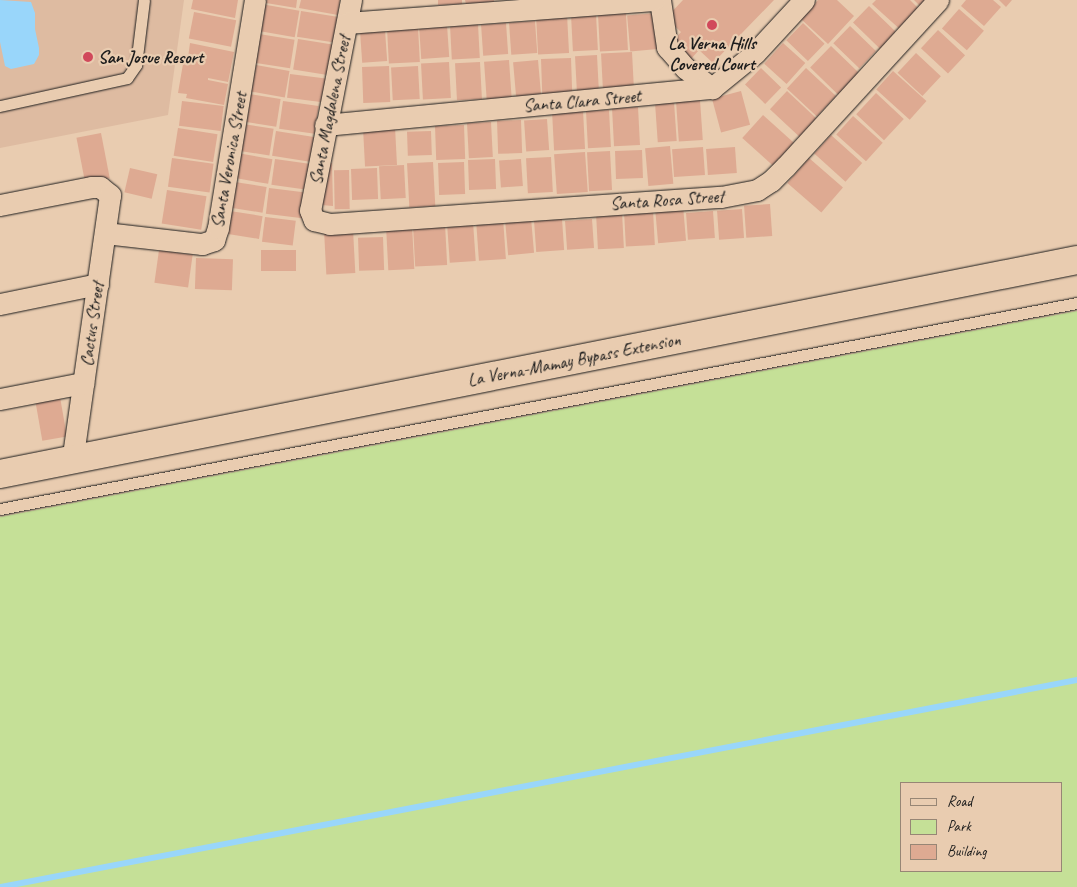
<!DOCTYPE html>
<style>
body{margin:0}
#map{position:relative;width:1077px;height:887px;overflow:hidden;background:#e9ccb0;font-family:Caveat,sans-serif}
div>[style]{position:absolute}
.built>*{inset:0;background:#debba1}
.green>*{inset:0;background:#c5e097}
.water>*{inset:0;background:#99d6fa}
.stream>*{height:6px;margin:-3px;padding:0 3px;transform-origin:3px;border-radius:3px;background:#99d6fa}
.building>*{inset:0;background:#deaa92;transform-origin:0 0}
.roads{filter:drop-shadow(0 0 1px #1c1c1c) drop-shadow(0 0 1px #1c1c1c)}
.service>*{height:11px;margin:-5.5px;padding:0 5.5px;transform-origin:5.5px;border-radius:5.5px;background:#e9ccb0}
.minor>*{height:21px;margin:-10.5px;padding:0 10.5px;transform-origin:10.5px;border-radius:10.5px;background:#e9ccb0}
.secondary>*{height:28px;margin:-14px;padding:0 14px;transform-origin:14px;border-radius:14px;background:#e9ccb0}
.dots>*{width:14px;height:14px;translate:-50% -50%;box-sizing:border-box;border:2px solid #e9ccb0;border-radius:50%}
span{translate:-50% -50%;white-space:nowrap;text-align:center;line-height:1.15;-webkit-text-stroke:4.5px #e9ccb0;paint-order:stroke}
.poi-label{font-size:18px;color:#1c1c1c;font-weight:700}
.left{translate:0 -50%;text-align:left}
.street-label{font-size:18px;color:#1c1c1c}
.legend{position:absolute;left:900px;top:782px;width:162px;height:90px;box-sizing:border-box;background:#e9ccb0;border:1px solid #978675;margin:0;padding:6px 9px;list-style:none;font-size:15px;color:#1c1c1c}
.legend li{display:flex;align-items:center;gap:10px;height:25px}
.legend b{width:25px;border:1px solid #978675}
</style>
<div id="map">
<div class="built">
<div style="clip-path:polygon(0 0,184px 0,168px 115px,0 148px)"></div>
</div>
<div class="green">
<div style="clip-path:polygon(evenodd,1077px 311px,1077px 887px,0 887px,0 517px,1077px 311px,901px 783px,1061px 783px,1061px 871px,901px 871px,901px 783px)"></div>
</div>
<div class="water">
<div style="clip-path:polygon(0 0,31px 2px,35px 13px,35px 29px,39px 48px,39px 55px,34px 64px,11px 69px,5px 66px,0 42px)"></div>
</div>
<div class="stream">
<div style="left:1px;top:887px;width:1096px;rotate:-10.89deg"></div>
</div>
<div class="building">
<div style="clip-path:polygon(193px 0,238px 0,235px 18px,191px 9px)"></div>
<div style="clip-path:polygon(267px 0,297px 0,296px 8px,266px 3px)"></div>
<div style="clip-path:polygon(301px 0,340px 0,338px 15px,299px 8px)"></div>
<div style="clip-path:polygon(438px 0,462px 0,462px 4px,438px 5px)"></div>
<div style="clip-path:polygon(465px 0,494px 0,494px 3px,466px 4px)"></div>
<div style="clip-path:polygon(683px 0,774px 0,713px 63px,699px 50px,691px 59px,673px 41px,681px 32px,666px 18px)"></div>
<div style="clip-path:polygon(818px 0,837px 0,854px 16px,828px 44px,801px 19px)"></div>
<div style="clip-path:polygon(876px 0,910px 0,922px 12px,903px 32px,872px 4px)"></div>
<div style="clip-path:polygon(914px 0,930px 0,922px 8px)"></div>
<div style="clip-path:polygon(966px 0,993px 0,1001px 7px,984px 26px,961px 6px)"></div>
<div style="clip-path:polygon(999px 0,1012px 0,1006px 7px)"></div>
<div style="left:261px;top:4px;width:39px;height:27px;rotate:10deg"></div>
<div style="left:869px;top:6px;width:39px;height:23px;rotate:44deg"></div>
<div style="left:959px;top:9px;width:33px;height:26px;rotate:41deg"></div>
<div style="left:301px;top:11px;width:38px;height:26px;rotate:9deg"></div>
<div style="left:194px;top:12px;width:43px;height:27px;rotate:11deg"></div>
<div style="left:626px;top:13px;width:37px;height:28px;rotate:87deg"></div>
<div style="left:657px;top:13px;width:36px;height:30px;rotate:85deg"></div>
<div style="left:567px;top:14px;width:39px;height:31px;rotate:87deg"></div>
<div style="left:596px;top:14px;width:36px;height:25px;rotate:87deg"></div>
<div style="left:535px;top:21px;width:32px;height:26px;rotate:86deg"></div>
<div style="left:506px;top:23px;width:31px;height:25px;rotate:86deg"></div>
<div style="left:803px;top:23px;width:30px;height:24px;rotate:44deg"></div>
<div style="left:478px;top:24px;width:34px;height:28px;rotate:87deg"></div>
<div style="left:447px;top:25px;width:32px;height:28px;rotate:86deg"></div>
<div style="left:850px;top:26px;width:36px;height:24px;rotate:44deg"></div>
<div style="left:418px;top:27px;width:35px;height:31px;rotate:87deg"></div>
<div style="left:385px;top:30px;width:31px;height:25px;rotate:86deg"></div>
<div style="left:938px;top:30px;width:37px;height:25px;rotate:43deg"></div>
<div style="left:259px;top:34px;width:36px;height:29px;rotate:9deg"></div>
<div style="left:298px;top:39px;width:38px;height:31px;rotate:9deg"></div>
<div style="clip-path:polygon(190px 43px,234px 52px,228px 82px,208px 78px,208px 80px,228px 84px,224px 105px,186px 98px,187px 94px,178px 93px,184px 58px,188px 58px)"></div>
<div style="left:783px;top:43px;width:30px;height:28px;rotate:42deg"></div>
<div style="left:831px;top:46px;width:39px;height:30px;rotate:44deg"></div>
<div style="left:632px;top:52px;width:38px;height:31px;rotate:87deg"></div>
<div style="left:916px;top:53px;width:34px;height:27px;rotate:43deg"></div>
<div style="left:597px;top:55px;width:36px;height:22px;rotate:87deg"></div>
<div style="left:571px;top:58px;width:37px;height:30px;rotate:88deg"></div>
<div style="left:509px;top:60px;width:39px;height:25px;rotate:86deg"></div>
<div style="left:538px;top:60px;width:38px;height:25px;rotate:85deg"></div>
<div style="left:449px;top:62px;width:36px;height:28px;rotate:87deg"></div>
<div style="left:480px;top:62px;width:37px;height:25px;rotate:87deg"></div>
<div style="left:256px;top:65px;width:34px;height:27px;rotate:10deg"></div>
<div style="left:389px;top:66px;width:36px;height:27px;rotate:88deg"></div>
<div style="left:418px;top:66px;width:33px;height:27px;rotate:87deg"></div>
<div style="left:761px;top:68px;width:28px;height:23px;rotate:44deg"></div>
<div style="left:806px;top:68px;width:41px;height:28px;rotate:43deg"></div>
<div style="left:893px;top:71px;width:45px;height:25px;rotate:42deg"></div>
<div style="left:290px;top:74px;width:38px;height:24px;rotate:7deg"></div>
<div style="left:741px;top:91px;width:35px;height:30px;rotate:75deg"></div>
<div style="left:787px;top:91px;width:44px;height:25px;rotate:43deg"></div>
<div style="left:876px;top:93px;width:38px;height:29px;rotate:43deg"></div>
<div style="left:249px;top:94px;width:32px;height:28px;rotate:9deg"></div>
<div style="left:700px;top:100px;width:40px;height:24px;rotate:86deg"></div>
<div style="left:182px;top:101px;width:42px;height:25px;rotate:7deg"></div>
<div style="left:283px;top:101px;width:36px;height:28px;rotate:8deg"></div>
<div style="left:674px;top:102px;width:39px;height:19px;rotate:86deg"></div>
<div style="left:638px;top:107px;width:38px;height:26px;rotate:87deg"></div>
<div style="left:583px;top:110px;width:39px;height:31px;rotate:87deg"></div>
<div style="left:609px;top:110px;width:37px;height:23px;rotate:87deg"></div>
<div style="left:763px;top:115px;width:46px;height:31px;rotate:42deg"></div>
<div style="left:853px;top:116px;width:40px;height:25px;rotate:42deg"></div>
<div style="left:547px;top:119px;width:31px;height:23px;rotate:86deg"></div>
<div style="left:521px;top:120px;width:33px;height:24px;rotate:88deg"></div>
<div style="left:491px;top:122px;width:35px;height:24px;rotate:87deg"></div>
<div style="left:243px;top:124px;width:31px;height:27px;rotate:9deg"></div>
<div style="left:464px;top:125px;width:34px;height:29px;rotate:88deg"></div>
<div style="left:395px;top:127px;width:38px;height:32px;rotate:87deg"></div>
<div style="left:178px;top:128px;width:40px;height:28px;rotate:9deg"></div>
<div style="left:276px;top:131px;width:40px;height:25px;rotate:9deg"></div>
<div style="left:431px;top:131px;width:24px;height:24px;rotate:88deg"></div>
<div style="left:101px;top:133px;width:46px;height:25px;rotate:79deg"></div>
<div style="left:831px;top:135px;width:42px;height:25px;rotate:42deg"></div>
<div style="left:670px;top:146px;width:38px;height:25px;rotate:85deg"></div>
<div style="left:703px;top:147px;width:28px;height:31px;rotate:86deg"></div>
<div style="left:735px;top:147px;width:26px;height:29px;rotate:86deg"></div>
<div style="left:642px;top:150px;width:28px;height:27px;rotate:88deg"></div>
<div style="left:610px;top:151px;width:39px;height:23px;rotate:87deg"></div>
<div style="left:585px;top:152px;width:40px;height:31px;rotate:86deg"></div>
<div style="left:237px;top:153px;width:36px;height:25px;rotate:10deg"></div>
<div style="left:551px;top:157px;width:35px;height:25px;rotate:87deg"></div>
<div style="left:172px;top:158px;width:42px;height:29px;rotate:8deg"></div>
<div style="left:809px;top:158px;width:45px;height:33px;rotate:41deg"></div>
<div style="left:275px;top:159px;width:36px;height:26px;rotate:8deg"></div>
<div style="left:495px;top:159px;width:30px;height:27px;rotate:88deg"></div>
<div style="left:521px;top:159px;width:27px;height:22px;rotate:86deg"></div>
<div style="left:433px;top:162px;width:44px;height:26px;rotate:87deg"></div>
<div style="left:464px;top:162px;width:32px;height:26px;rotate:88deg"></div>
<div style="clip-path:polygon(332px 163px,333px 206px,321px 205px,318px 164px)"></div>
<div style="left:404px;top:165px;width:33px;height:25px;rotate:87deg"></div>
<div style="left:130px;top:168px;width:28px;height:25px;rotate:13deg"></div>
<div style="left:377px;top:168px;width:31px;height:26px;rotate:88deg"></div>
<div style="left:349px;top:170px;width:39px;height:15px;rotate:89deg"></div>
<div style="left:235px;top:182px;width:32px;height:26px;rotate:9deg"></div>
<div style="left:269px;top:188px;width:39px;height:26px;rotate:7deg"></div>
<div style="left:167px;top:190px;width:40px;height:34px;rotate:9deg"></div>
<div style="left:770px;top:204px;width:32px;height:26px;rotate:86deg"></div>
<div style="left:683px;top:206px;width:35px;height:28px;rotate:85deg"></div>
<div style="left:742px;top:209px;width:29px;height:25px;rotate:86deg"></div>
<div style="left:653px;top:210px;width:35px;height:29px;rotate:87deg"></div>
<div style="left:230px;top:211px;width:33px;height:23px;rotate:9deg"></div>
<div style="left:713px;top:211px;width:27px;height:27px;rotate:86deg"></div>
<div style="left:622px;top:212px;width:36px;height:26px;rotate:87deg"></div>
<div style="left:265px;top:217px;width:31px;height:25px;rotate:7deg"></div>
<div style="left:503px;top:218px;width:41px;height:27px;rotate:86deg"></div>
<div style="left:531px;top:218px;width:35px;height:26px;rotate:85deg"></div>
<div style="left:562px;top:219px;width:31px;height:28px;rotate:86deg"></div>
<div style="left:592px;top:219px;width:29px;height:27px;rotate:86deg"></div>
<div style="left:473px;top:222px;width:39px;height:26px;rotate:86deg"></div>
<div style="left:445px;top:224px;width:41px;height:32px;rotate:87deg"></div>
<div style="left:412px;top:225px;width:44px;height:26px;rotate:87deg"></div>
<div style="left:353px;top:229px;width:44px;height:29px;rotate:87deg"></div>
<div style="left:383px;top:237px;width:33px;height:25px;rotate:88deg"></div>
<div style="left:159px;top:250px;width:34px;height:33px;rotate:8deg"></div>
<div style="left:261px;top:250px;width:35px;height:21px"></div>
<div style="left:196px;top:258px;width:37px;height:31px;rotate:2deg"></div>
<div style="left:60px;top:397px;width:40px;height:25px;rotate:80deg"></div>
</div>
<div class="roads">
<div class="service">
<div style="left:0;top:106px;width:130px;rotate:-12.4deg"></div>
<div style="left:127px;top:78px;width:16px;rotate:-55deg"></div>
<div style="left:136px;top:65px;width:65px;rotate:-83deg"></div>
<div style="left:0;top:509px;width:1097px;rotate:-10.83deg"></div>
</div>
<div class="minor">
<div style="left:351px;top:0;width:214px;rotate:101deg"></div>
<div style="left:310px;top:210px;width:11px;rotate:68deg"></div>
<div style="left:314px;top:220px;width:16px;rotate:14deg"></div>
<div style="left:330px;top:224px;width:392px;rotate:-4deg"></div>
<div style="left:721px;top:197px;width:37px;rotate:-11deg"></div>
<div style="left:757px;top:190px;width:17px;rotate:-33deg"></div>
<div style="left:771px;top:181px;width:21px;rotate:-45deg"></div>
<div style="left:786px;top:166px;width:225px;rotate:-47.5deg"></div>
<div style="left:660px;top:0;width:48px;rotate:81.5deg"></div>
<div style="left:667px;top:47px;width:28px;rotate:49deg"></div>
<div style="left:685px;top:68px;width:34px;rotate:37deg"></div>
<div style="left:347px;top:23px;width:307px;rotate:-4.3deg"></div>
<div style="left:325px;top:125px;width:389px;rotate:-5.5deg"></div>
<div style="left:712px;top:88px;width:55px;rotate:-39.1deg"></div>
<div style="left:755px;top:53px;width:72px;rotate:-47.2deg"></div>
<div style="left:0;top:205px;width:94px;rotate:-11.1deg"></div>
<div style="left:92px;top:187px;width:8px"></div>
<div style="left:100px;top:187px;width:13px;rotate:39deg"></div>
<div style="left:110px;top:195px;width:269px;rotate:98.1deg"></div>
<div style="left:105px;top:233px;width:98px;rotate:6.5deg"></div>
<div style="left:202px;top:244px;width:13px;rotate:-18deg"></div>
<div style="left:214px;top:240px;width:13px;rotate:-72deg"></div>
<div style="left:218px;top:228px;width:231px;rotate:-80.8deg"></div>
<div style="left:0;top:304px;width:100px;rotate:-11.5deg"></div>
<div style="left:0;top:399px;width:85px;rotate:-10.9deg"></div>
</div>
<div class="secondary">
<div style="left:0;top:474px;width:1098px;rotate:-11.24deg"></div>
</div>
</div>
<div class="dots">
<div style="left:712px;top:25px;background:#d1495b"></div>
<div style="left:88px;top:57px;background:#d1495b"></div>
</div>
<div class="poi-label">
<span style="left:712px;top:54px">La Verna Hills<br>Covered Court</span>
<span class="left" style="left:98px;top:57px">San Josue Resort</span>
</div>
<div class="street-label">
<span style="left:582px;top:101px;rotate:-5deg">Santa Clara Street</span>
<span style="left:330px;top:110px;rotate:-79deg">Santa Magdalena Street</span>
<span style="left:229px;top:160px;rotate:-80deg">Santa Veronica Street</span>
<span style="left:667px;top:200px;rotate:-4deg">Santa Rosa Street</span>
<span style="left:92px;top:324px;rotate:-82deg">Cactus Street</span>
<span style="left:574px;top:360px;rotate:-11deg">La Verna-Mamay Bypass Extension</span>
</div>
<ul class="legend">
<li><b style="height:6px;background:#e9ccb0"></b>Road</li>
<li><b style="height:14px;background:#c5e097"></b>Park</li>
<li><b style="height:14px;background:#deaa92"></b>Building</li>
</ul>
</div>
